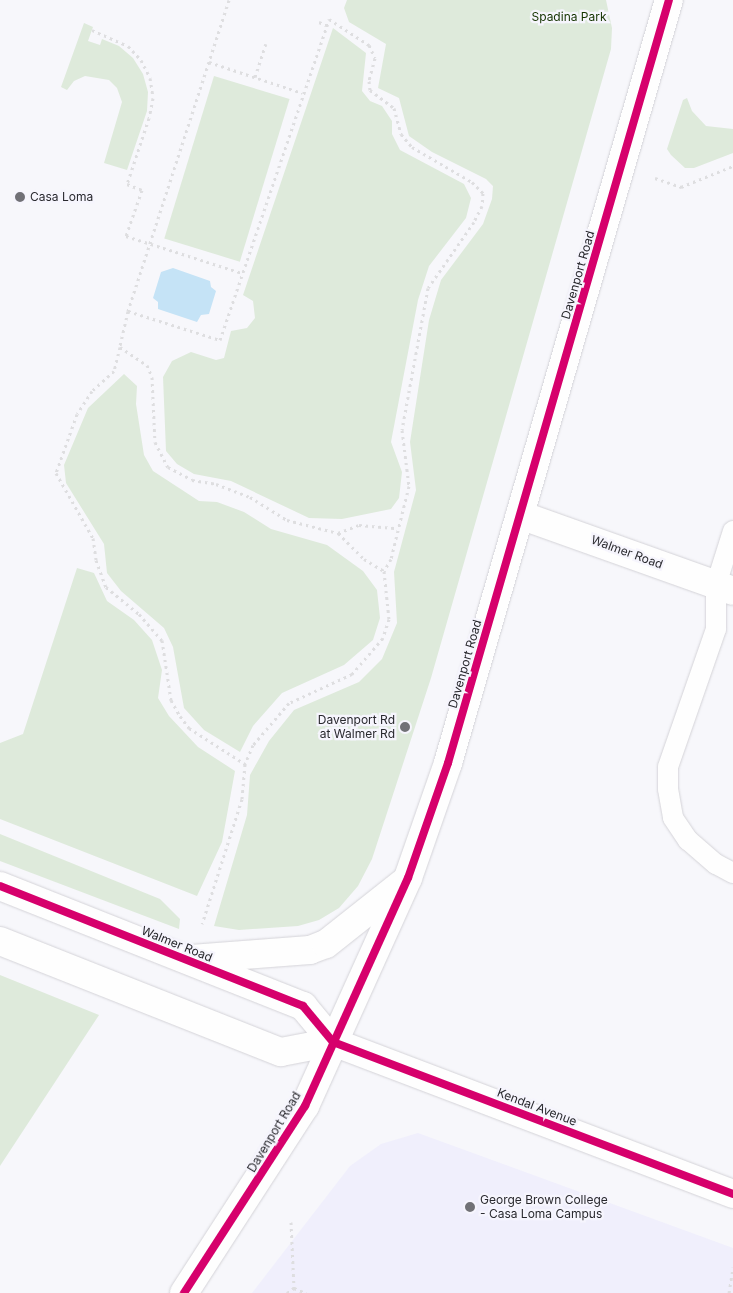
<!DOCTYPE html>
<style>
body{margin:0}
#map{position:relative;width:733px;height:1293px;overflow:hidden;background:#f7f7fb;font-family:Inter,sans-serif}
div>[style]{position:absolute}
.built>*{inset:0;background:#f0effc}
.green>*{inset:0;background:#deeadb;transform-origin:0 0}
.water>*{inset:0;background:#c5e3f6}
.path>*{height:3px;margin-top:-1.5px;transform-origin:0;background:repeating-linear-gradient(90deg,#dedee0 0 2.5px,transparent 0 6.5px)}
.roads{filter:drop-shadow(0 0 1px #d4d3d8) drop-shadow(0 0 1px #d4d3d8)}
.lane>*{height:20px;margin:-10px;padding:0 10px;transform-origin:10px;border-radius:10px;background:#fefefe}
.street>*{height:28px;margin:-14px;padding:0 14px;transform-origin:14px;border-radius:14px;background:#fefefe}
.secondary>*{height:28px;margin:-14px;padding:0 14px;transform-origin:14px;border-radius:14px;background:#fefefe}
.cycleway>*{height:8px;margin:-4px;padding:0 4px;transform-origin:4px;border-radius:4px;background:#d6006c}
.dots>*{width:14px;height:14px;translate:-50% -50%;box-sizing:border-box;border:2px solid #f6f5fd;border-radius:50%}
span{translate:-50% -50%;white-space:nowrap;text-align:center;line-height:1.15;-webkit-text-stroke:4.5px #f6f5fd;paint-order:stroke}
.park-label{font-size:12px;color:#153400}
.poi-label{font-size:12px;color:#29292e}
.left{translate:0 -50%;text-align:left}
.right{translate:-100% -50%;text-align:right}
.street-label{font-size:12px;color:#29292e}
</style>
<div id="map">
<div class="built">
<div style="clip-path:polygon(418px 1133px,733px 1248px,733px 1293px,252px 1293px,350px 1166px,381px 1144px)"></div>
</div>
<div class="green">
<div style="clip-path:polygon(347px 0,606px 0,612px 28px,611px 49px,431px 678px,372px 859px,358px 886px,339px 908px,319px 920px,298px 926px,239px 930px,214px 926px,247px 815px,250px 775px,269px 741px,294px 710px,359px 682px,382px 659px,397px 623px,394px 572px,416px 490px,410px 442px,429px 320px,441px 280px,483px 224px,492px 199px,493px 186px,486px 179px,432px 152px,409px 136px,399px 98px,378px 88px,386px 44px,349px 22px,344px 8px)"></div>
<div style="clip-path:polygon(84px 23px,93px 27px,88px 41px,100px 45px,102px 39px,119px 46px,133px 58px,143px 74px,148px 92px,147px 111px,127px 170px,104px 163px,122px 102px,117px 88px,109px 80px,85px 76px,74px 81px,67px 90px,61px 87px)"></div>
<div style="clip-path:polygon(333px 28px,366px 53px,362px 91px,370px 101px,382px 106px,392px 121px,392px 134px,400px 150px,464px 184px,471px 198px,466px 218px,429px 266px,418px 300px,391px 442px,402px 472px,399px 498px,391px 509px,342px 519px,309px 518px,231px 481px,194px 474px,177px 464px,166px 451px,163px 377px,172px 361px,191px 352px,216px 360px,224px 358px,231px 331px,247px 328px,255px 318px,253px 301px,243px 295px)"></div>
<div style="left:214px;top:76px;width:79px;height:170px;rotate:17deg"></div>
<div style="clip-path:polygon(687px 98px,692px 111px,706px 126px,733px 129px,733px 153px,694px 168px,685px 168px,671px 155px,667px 149px,683px 100px)"></div>
<div style="clip-path:polygon(124px 374px,137px 386px,136px 404px,144px 455px,153px 471px,199px 501px,217px 502px,244px 512px,271px 529px,327px 545px,363px 571px,377px 590px,380px 618px,373px 640px,344px 665px,282px 693px,253px 726px,240px 752px,204px 730px,184px 708px,173px 647px,164px 628px,121px 591px,107px 573px,104px 544px,66px 483px,64px 465px,88px 408px)"></div>
<div style="clip-path:polygon(77px 568px,94px 573px,107px 601px,134px 620px,152px 640px,162px 670px,158px 698px,169px 716px,198px 747px,235px 771px,222px 842px,197px 896px,0 819px,0 743px,23px 734px)"></div>
<div style="clip-path:polygon(0 834px,160px 899px,180px 919px,179px 929px,0 861px)"></div>
<div style="clip-path:polygon(0 975px,99px 1015px,0 1166px)"></div>
</div>
<div class="water">
<div style="clip-path:polygon(173px 268px,210px 281px,211px 287px,216px 291px,209px 314px,201px 315px,197px 322px,158px 309px,158px 302px,153px 298px,161px 272px)"></div>
</div>
<div class="path">
<div style="left:229px;top:0;width:327px;rotate:108deg"></div>
<div style="left:128px;top:311px;width:96px;rotate:17.5deg"></div>
<div style="left:220px;top:340px;width:339px;rotate:-71.2deg"></div>
<div style="left:329px;top:19px;width:48px;rotate:33deg"></div>
<div style="left:369px;top:45px;width:14px;rotate:65deg"></div>
<div style="left:375px;top:58px;width:24px;rotate:105deg"></div>
<div style="left:369px;top:81px;width:9px;rotate:84deg"></div>
<div style="left:370px;top:90px;width:30px;rotate:37deg"></div>
<div style="left:394px;top:108px;width:27px;rotate:75deg"></div>
<div style="left:401px;top:134px;width:17px;rotate:50deg"></div>
<div style="left:412px;top:147px;width:69px;rotate:30.3deg"></div>
<div style="left:472px;top:182px;width:16px;rotate:45deg"></div>
<div style="left:483px;top:193px;width:13px;rotate:94deg"></div>
<div style="left:482px;top:206px;width:18px;rotate:117deg"></div>
<div style="left:474px;top:222px;width:80px;rotate:124.9deg"></div>
<div style="left:428px;top:288px;width:144px;rotate:100.4deg"></div>
<div style="left:402px;top:430px;width:56px;rotate:82.9deg"></div>
<div style="left:409px;top:486px;width:75px;rotate:103.9deg"></div>
<div style="left:391px;top:559px;width:14px;rotate:120deg"></div>
<div style="left:319px;top:22px;width:8px;rotate:23deg"></div>
<div style="left:92px;top:30px;width:39px;rotate:24deg"></div>
<div style="left:128px;top:46px;width:19px;rotate:47deg"></div>
<div style="left:141px;top:60px;width:20px;rotate:63deg"></div>
<div style="left:150px;top:78px;width:20px;rotate:81deg"></div>
<div style="left:153px;top:98px;width:20px;rotate:101deg"></div>
<div style="left:149px;top:118px;width:70px;rotate:108.4deg"></div>
<div style="left:127px;top:184px;width:16px;rotate:22deg"></div>
<div style="left:142px;top:190px;width:49px;rotate:109.2deg"></div>
<div style="left:126px;top:236px;width:122px;rotate:17.7deg"></div>
<div style="left:209px;top:62px;width:98px;rotate:18.4deg"></div>
<div style="left:255px;top:77px;width:35px;rotate:-72deg"></div>
<div style="left:655px;top:178px;width:28px;rotate:19deg"></div>
<div style="left:681px;top:187px;width:56px;rotate:-22deg"></div>
<div style="left:128px;top:311px;width:37px;rotate:103deg"></div>
<div style="left:120px;top:347px;width:32px;rotate:34deg"></div>
<div style="left:147px;top:365px;width:13px;rotate:67deg"></div>
<div style="left:152px;top:377px;width:65px;rotate:87.4deg"></div>
<div style="left:155px;top:442px;width:28px;rotate:63deg"></div>
<div style="left:168px;top:467px;width:27px;rotate:28deg"></div>
<div style="left:192px;top:480px;width:24px;rotate:9deg"></div>
<div style="left:216px;top:484px;width:36px;rotate:21deg"></div>
<div style="left:250px;top:497px;width:44px;rotate:31.9deg"></div>
<div style="left:287px;top:520px;width:53px;rotate:14.3deg"></div>
<div style="left:338px;top:533px;width:37px;rotate:45deg"></div>
<div style="left:364px;top:559px;width:23px;rotate:31deg"></div>
<div style="left:384px;top:571px;width:48px;rotate:84.1deg"></div>
<div style="left:389px;top:619px;width:20px;rotate:108deg"></div>
<div style="left:383px;top:638px;width:48px;rotate:130.7deg"></div>
<div style="left:352px;top:674px;width:69px;rotate:155.3deg"></div>
<div style="left:289px;top:703px;width:55px;rotate:130.6deg"></div>
<div style="left:253px;top:745px;width:21px;rotate:113deg"></div>
<div style="left:245px;top:764px;width:35px;rotate:95deg"></div>
<div style="left:242px;top:799px;width:131px;rotate:107.7deg"></div>
<div style="left:120px;top:347px;width:25px;rotate:104deg"></div>
<div style="left:114px;top:371px;width:30px;rotate:138deg"></div>
<div style="left:92px;top:391px;width:27px;rotate:123deg"></div>
<div style="left:77px;top:414px;width:63px;rotate:109.6deg"></div>
<div style="left:56px;top:473px;width:75px;rotate:60.4deg"></div>
<div style="left:93px;top:538px;width:22px;rotate:82deg"></div>
<div style="left:96px;top:560px;width:29px;rotate:70deg"></div>
<div style="left:106px;top:587px;width:43px;rotate:39.3deg"></div>
<div style="left:139px;top:614px;width:35px;rotate:49deg"></div>
<div style="left:162px;top:640px;width:61px;rotate:81.5deg"></div>
<div style="left:171px;top:700px;width:18px;rotate:61deg"></div>
<div style="left:180px;top:716px;width:15px;rotate:53deg"></div>
<div style="left:189px;top:728px;width:67px;rotate:32.7deg"></div>
<div style="left:338px;top:533px;width:22px;rotate:-21deg"></div>
<div style="left:359px;top:525px;width:38px;rotate:5deg"></div>
<div style="left:291px;top:1222px;width:66px;rotate:87.4deg"></div>
<div style="left:294px;top:1288px;width:13px;rotate:23deg"></div>
<div style="left:287px;top:1293px;width:9px;rotate:-36deg"></div>
<div style="left:729px;top:1293px;width:26px;rotate:-81deg"></div>
</div>
<div class="roads">
<div class="lane">
<div style="left:733px;top:531px;width:57px;rotate:107.5deg"></div>
<div style="left:716px;top:585px;width:44px;rotate:90deg"></div>
<div style="left:716px;top:629px;width:146px;rotate:109.2deg"></div>
<div style="left:668px;top:767px;width:22px;rotate:90deg"></div>
<div style="left:668px;top:789px;width:29px;rotate:80deg"></div>
<div style="left:673px;top:818px;width:27px;rotate:56deg"></div>
<div style="left:688px;top:840px;width:37px;rotate:41deg"></div>
<div style="left:716px;top:864px;width:19px;rotate:28deg"></div>
</div>
<div class="street">
<div style="left:520px;top:515px;width:226px;rotate:19.6deg"></div>
</div>
<div class="secondary">
<div style="left:0;top:886px;width:326px;rotate:21.6deg"></div>
<div style="left:303px;top:1006px;width:47px;rotate:50.2deg"></div>
<div style="left:333px;top:1042px;width:428px;rotate:20.8deg"></div>
<div style="left:0;top:941px;width:302px;rotate:21.6deg"></div>
<div style="left:281px;top:1052px;width:53px;rotate:-10.9deg"></div>
<div style="left:191px;top:959px;width:119px;rotate:-4.3deg"></div>
<div style="left:310px;top:950px;width:17px;rotate:-21deg"></div>
<div style="left:326px;top:944px;width:98px;rotate:-38.4deg"></div>
<div style="left:184px;top:1293px;width:223px;rotate:-57.1deg"></div>
<div style="left:305px;top:1106px;width:250px;rotate:-65.7deg"></div>
<div style="left:408px;top:878px;width:122px;rotate:-70.8deg"></div>
<div style="left:448px;top:763px;width:794px;rotate:-73.85deg"></div>
</div>
</div>
<div class="cycleway">
<div style="left:0;top:886px;width:326px;rotate:21.6deg"></div>
<div style="left:303px;top:1006px;width:47px;rotate:50.2deg"></div>
<div style="left:333px;top:1042px;width:428px;rotate:20.8deg"></div>
<div style="left:184px;top:1293px;width:223px;rotate:-57.1deg"></div>
<div style="left:305px;top:1106px;width:250px;rotate:-65.7deg"></div>
<div style="left:408px;top:878px;width:122px;rotate:-70.8deg"></div>
<div style="left:448px;top:763px;width:794px;rotate:-73.85deg"></div>
</div>
<div class="dots">
<div style="left:20px;top:197px;background:#717176"></div>
<div style="left:405px;top:727px;background:#717176"></div>
<div style="left:470px;top:1207px;background:#717176"></div>
</div>
<div class="park-label">
<span style="left:569px;top:17px">Spadina Park</span>
</div>
<div class="poi-label">
<span class="left" style="left:30px;top:197px">Casa Loma</span>
<span class="right" style="left:395px;top:727px">Davenport Rd<br>at Walmer Rd</span>
<span class="left" style="left:480px;top:1207px">George Brown College<br>- Casa Loma Campus</span>
</div>
<div class="street-label">
<span style="left:578px;top:275px;rotate:-74deg">Davenport Road</span>
<span style="left:627px;top:552px;rotate:20deg">Walmer Road</span>
<span style="left:465px;top:664px;rotate:-74deg">Davenport Road</span>
<span style="left:177px;top:944px;rotate:22deg">Walmer Road</span>
<span style="left:537px;top:1107px;rotate:21deg">Kendal Avenue</span>
<span style="left:274px;top:1132px;rotate:-59deg">Davenport Road</span>
</div>
</div>
